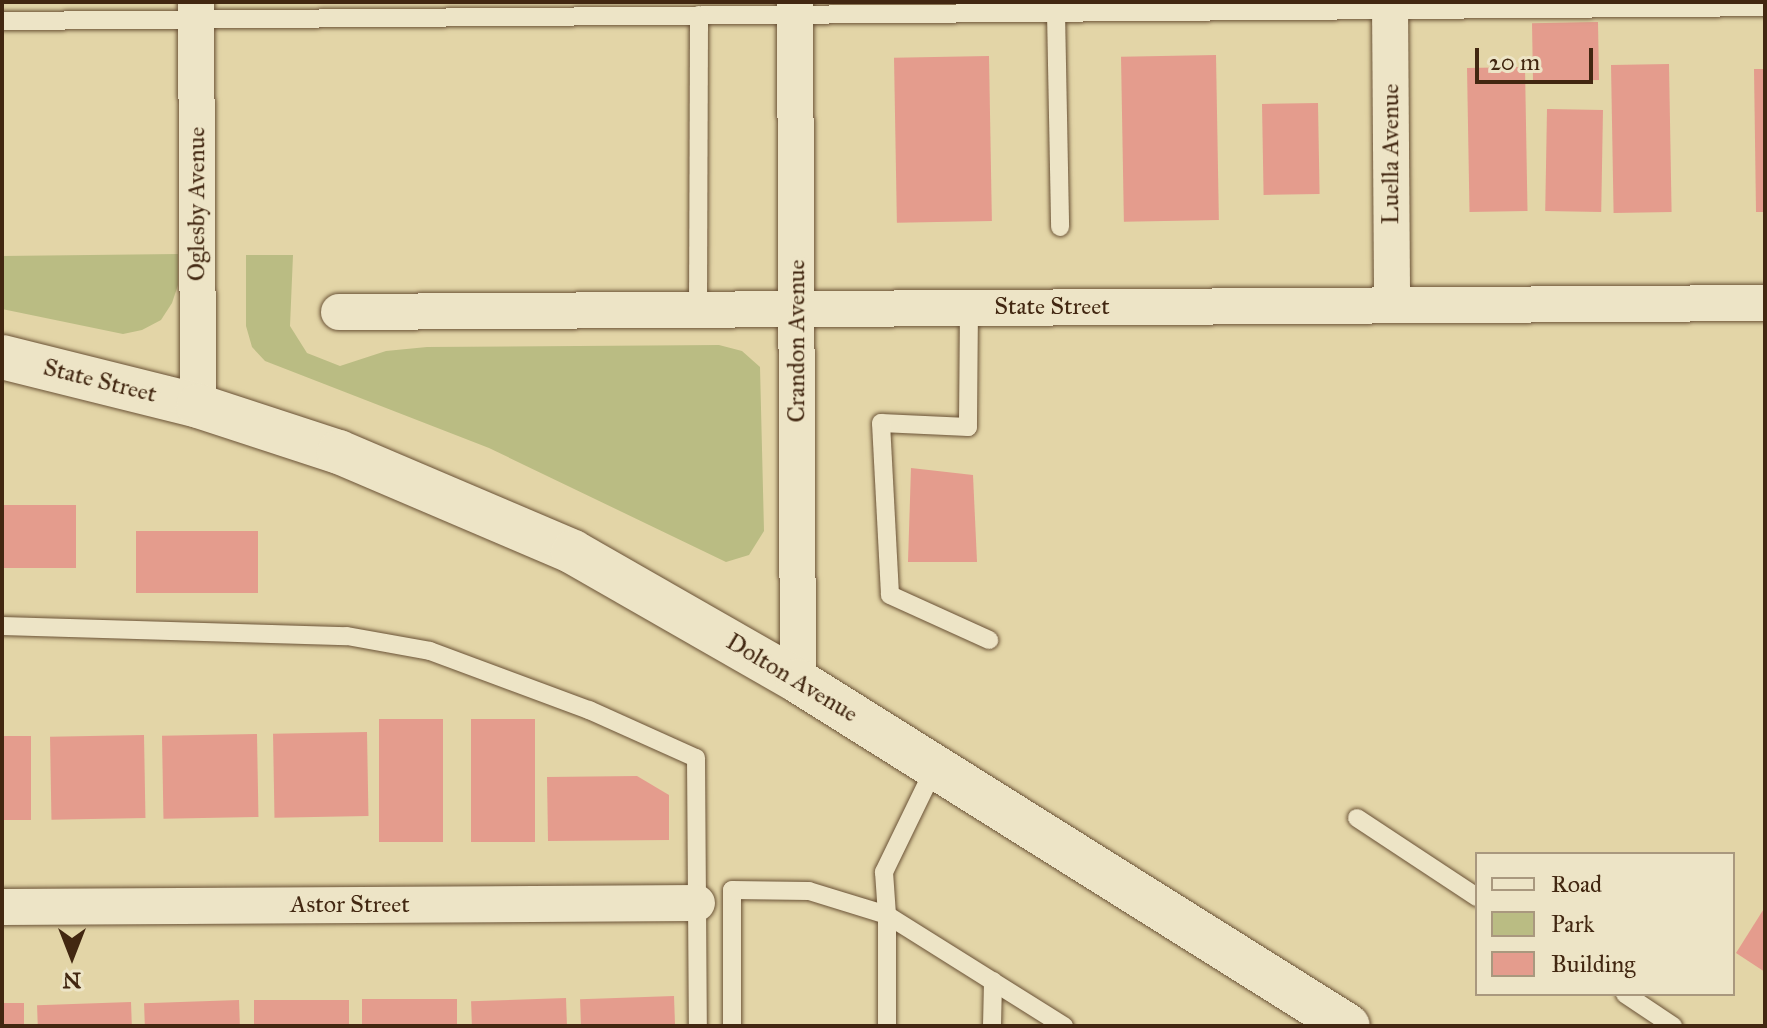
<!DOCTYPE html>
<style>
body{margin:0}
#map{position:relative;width:1767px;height:1028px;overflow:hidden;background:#e3d5a7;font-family:"IM FELL Great Primer",serif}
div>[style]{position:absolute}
.green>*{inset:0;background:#babc83}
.building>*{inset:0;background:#e49c8d;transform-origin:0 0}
.roads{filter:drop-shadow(0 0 2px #6a5236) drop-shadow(0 0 2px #6a5236)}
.lane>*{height:18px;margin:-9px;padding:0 9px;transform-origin:9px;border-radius:9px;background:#ede4c6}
.street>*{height:36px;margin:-18px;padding:0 18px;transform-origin:18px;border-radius:18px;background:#ede4c6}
.secondary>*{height:44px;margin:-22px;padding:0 22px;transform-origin:22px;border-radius:22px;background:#ede4c6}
span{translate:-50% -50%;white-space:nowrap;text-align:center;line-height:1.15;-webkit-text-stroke:6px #ede4c6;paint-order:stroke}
.street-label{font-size:24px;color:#422711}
.frame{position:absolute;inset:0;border:4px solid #422711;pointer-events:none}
.legend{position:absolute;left:1475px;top:852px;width:260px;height:144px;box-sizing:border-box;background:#ede4c6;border:2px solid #a9987e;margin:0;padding:10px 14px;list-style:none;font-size:24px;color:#422711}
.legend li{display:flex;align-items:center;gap:16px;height:40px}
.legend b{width:40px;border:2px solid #a9987e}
.north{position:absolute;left:32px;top:916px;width:80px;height:80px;-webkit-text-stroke:6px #ede4c6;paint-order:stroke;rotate:180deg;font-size:22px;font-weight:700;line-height:32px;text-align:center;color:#422711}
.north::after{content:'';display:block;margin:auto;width:28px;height:36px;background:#422711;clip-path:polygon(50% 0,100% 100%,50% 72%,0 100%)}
.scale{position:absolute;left:1475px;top:48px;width:118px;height:36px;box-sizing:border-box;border:4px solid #422711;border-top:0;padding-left:10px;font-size:24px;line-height:28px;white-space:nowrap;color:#422711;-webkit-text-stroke:6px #ede4c6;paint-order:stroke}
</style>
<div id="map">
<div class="green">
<div style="clip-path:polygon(178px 254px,178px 285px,172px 303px,161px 320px,142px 330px,123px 334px,2px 309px,2px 256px)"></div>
<div style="clip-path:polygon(246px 255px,293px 255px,290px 326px,307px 353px,340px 366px,386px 351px,427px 347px,719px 345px,742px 351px,760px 367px,764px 531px,749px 555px,726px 562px,489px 448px,265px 361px,252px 347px,246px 326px)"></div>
</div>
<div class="building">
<div style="left:1598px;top:22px;width:58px;height:66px;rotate:89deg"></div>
<div style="left:1216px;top:55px;width:165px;height:95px;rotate:89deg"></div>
<div style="left:989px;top:56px;width:165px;height:95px;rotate:89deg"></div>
<div style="left:1669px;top:64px;width:148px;height:58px;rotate:89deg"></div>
<div style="left:1525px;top:67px;width:144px;height:58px;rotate:89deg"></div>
<div style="clip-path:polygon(1754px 69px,1765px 69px,1765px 212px,1756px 212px)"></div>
<div style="left:1318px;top:103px;width:91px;height:56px;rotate:89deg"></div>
<div style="left:1547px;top:109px;width:56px;height:102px;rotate:1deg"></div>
<div style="clip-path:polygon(911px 468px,973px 475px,977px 562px,908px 562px)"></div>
<div style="left:2px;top:505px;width:74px;height:63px"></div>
<div style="left:258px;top:531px;width:62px;height:122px;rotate:90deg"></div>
<div style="left:379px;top:719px;width:64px;height:123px"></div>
<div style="left:471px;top:719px;width:64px;height:123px"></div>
<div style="left:367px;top:732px;width:84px;height:94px;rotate:89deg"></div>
<div style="left:257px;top:734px;width:83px;height:95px;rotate:89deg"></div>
<div style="left:144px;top:735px;width:83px;height:94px;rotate:89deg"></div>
<div style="left:2px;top:736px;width:29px;height:84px"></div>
<div style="clip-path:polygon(637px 776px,669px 795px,669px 840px,548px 841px,547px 777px)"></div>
<div style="clip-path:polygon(1765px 907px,1765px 972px,1736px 953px)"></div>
<div style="left:674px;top:996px;width:30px;height:94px;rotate:88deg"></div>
<div style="left:566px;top:998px;width:28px;height:95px;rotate:88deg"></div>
<div style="left:457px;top:999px;width:27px;height:95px;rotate:90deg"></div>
<div style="left:239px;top:1000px;width:26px;height:95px;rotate:88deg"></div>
<div style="left:349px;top:1000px;width:26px;height:95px;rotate:90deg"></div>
<div style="left:131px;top:1002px;width:24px;height:94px;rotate:88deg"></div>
<div style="left:2px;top:1003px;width:22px;height:23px"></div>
</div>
<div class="roads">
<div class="lane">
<div style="left:1056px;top:12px;width:215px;rotate:88.9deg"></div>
<div style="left:2px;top:21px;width:1763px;rotate:-0.45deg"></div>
<div style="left:969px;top:308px;width:119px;rotate:90.5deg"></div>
<div style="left:968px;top:427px;width:87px;rotate:-177.4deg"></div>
<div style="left:881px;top:423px;width:172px;rotate:87deg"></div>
<div style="left:890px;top:595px;width:109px;rotate:24.4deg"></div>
<div style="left:698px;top:310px;width:295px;rotate:-89.8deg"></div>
<div style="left:2px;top:626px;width:345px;rotate:1.7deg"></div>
<div style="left:347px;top:636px;width:84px;rotate:10.2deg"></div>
<div style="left:430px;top:651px;width:170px;rotate:20.4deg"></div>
<div style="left:589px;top:710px;width:117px;rotate:24.2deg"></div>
<div style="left:696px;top:758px;width:268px;rotate:89.6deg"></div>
<div style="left:935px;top:767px;width:117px;rotate:115.9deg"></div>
<div style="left:884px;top:872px;width:43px;rotate:86deg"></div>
<div style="left:887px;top:915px;width:209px;rotate:32.1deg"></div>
<div style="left:1357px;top:818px;width:144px;rotate:33.4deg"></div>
<div style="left:1625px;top:994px;width:58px;rotate:33.7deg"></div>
<div style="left:732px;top:1026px;width:136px;rotate:-90deg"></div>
<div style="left:732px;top:890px;width:77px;rotate:0.7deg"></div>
<div style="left:809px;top:891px;width:82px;rotate:17.1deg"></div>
<div style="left:887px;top:915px;width:111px;rotate:90deg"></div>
<div style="left:992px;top:1026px;width:45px;rotate:-88.7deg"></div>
</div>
<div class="street">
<div style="left:196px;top:2px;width:404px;rotate:89.7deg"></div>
<div style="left:795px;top:2px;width:679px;rotate:89.75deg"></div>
<div style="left:1390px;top:2px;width:303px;rotate:89.6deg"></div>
<div style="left:339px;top:312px;width:1426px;rotate:-0.36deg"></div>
<div style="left:2px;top:907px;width:695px;rotate:-0.33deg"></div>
</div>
<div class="secondary">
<div style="left:2px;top:357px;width:202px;rotate:14deg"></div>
<div style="left:198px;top:406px;width:148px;rotate:18.1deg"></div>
<div style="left:339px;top:452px;width:254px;rotate:23.1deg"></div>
<div style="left:573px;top:552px;width:259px;rotate:29.8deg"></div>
<div style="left:798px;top:681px;width:649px;rotate:32.1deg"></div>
</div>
</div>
<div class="street-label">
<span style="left:1391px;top:154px;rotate:-90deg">Luella Avenue</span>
<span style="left:197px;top:204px;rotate:-90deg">Oglesby Avenue</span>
<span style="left:1052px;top:307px">State Street</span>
<span style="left:797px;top:341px;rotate:-90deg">Crandon Avenue</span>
<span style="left:100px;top:381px;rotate:14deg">State Street</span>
<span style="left:792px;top:678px;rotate:31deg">Dolton Avenue</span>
<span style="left:350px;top:905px">Astor Street</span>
</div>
<div class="frame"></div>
<ul class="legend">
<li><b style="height:10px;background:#ede4c6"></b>Road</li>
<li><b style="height:22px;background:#babc83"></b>Park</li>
<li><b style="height:22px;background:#e49c8d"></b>Building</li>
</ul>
<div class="north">N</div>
<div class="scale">20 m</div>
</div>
